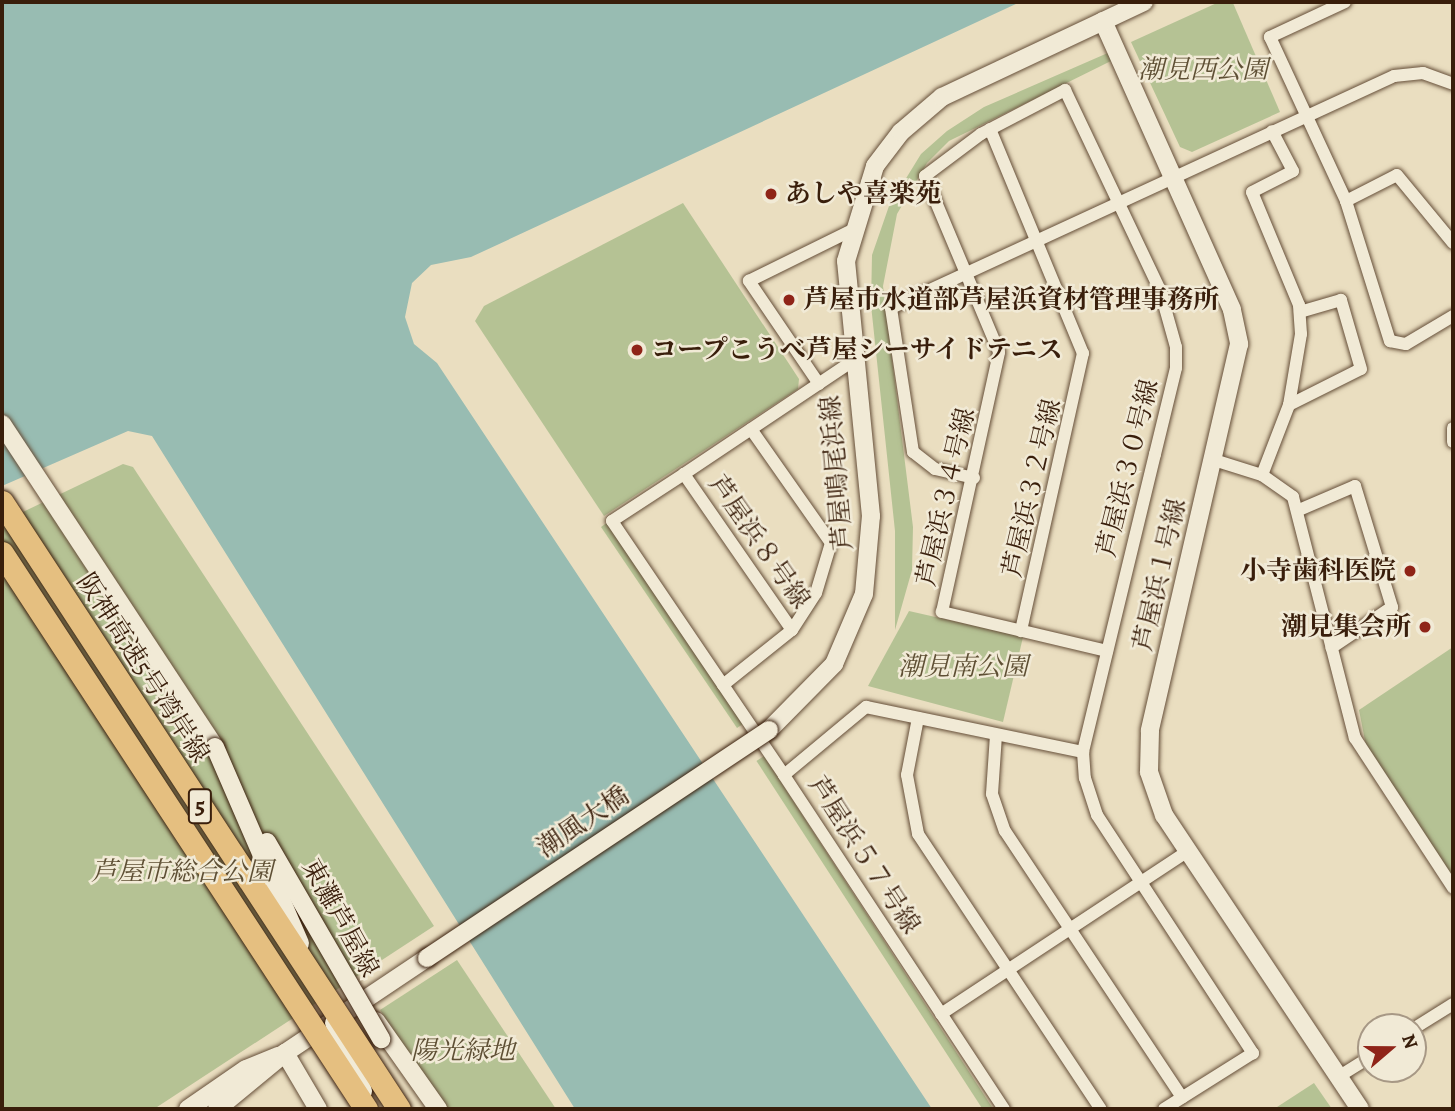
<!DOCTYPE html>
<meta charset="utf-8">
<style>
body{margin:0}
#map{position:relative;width:1455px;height:1111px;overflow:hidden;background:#eadec0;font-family:Alegreya,"Noto Serif JP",serif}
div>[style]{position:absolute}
.green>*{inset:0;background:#b5c294;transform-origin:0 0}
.water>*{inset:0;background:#98bcb2}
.roads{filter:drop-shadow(0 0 2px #654e38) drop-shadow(0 0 2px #654e38)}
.street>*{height:12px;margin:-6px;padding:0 6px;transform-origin:6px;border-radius:6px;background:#f1ead6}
.secondary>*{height:18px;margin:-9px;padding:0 9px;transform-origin:9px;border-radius:9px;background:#f1ead6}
.bridges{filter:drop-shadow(0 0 2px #391e0b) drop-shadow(0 0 2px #391e0b)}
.secondary-bridge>*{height:18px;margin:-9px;padding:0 9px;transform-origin:9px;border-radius:9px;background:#f1ead6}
.highway-bridge>*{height:23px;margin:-11.5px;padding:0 11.5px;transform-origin:11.5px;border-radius:11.5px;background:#e5bf80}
.dots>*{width:19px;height:19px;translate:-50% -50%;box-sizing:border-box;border:4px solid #f1ead6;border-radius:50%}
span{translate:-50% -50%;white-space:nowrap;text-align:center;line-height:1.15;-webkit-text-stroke:5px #f1ead6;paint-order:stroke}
.shield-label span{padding:2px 5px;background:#f1ead6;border:2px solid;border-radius:5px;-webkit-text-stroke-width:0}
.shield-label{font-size:24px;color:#391e0b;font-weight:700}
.park-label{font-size:26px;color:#5e4f34;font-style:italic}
.poi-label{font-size:26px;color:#391e0b;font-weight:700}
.left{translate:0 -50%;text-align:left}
.right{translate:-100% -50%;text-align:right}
.street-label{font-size:26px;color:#391e0b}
.frame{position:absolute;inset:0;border:4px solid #391e0b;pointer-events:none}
.north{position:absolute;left:1357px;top:1013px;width:70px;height:70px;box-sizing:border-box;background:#f1ead6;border:2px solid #a79885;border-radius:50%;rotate:70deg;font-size:19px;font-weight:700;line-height:28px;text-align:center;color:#391e0b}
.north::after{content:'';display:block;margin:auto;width:24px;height:32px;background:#8f2418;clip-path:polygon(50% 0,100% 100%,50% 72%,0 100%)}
</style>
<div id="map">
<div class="green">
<div style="clip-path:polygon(1219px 2px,1233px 3px,1280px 112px,1192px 152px,1180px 147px,1131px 42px)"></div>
<div style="clip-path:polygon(1110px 52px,1113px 60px,949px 141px,927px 163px,897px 214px,883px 286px,913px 527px,912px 570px,895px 630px,895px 531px,871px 305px,872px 255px,889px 206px,921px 154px,947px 131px,984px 107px)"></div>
<div style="clip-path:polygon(683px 203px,799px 379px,798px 389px,604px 516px,475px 321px,484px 306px)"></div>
<div style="clip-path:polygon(123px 464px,133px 467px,434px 926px,154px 1109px,2px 1109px,2px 522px)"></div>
<div style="clip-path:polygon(608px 522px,743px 724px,737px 728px,601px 527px)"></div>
<div style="clip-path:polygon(909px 611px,1023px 637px,1003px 722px,868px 686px)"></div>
<div style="clip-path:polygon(1453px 647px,1453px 877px,1367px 751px,1359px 710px)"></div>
<div style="left:764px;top:756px;width:423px;height:9px;rotate:57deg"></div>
<div style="clip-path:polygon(457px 960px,556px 1109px,447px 1109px,380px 1010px)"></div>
<div style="clip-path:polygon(1314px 1083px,1332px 1109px,1274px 1109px)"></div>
</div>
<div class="water">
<div style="clip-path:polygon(2px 2px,1020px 2px,471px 257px,431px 265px,412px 283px,405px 317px,414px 344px,437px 363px,932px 1109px,575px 1109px,152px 436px,128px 431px,2px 486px)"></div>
</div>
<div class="roads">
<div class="street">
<div style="left:1345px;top:2px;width:83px;rotate:155deg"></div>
<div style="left:1270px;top:37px;width:181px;rotate:65.1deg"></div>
<div style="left:1346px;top:201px;width:147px;rotate:72.6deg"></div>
<div style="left:1390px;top:341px;width:16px;rotate:11deg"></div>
<div style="left:1406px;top:344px;width:55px;rotate:-30.8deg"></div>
<div style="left:990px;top:129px;width:243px;rotate:67.5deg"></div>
<div style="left:1083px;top:353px;width:285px;rotate:102.6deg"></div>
<div style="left:1346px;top:201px;width:57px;rotate:-27deg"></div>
<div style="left:1397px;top:175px;width:88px;rotate:50.5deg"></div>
<div style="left:819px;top:384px;width:125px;rotate:-124.2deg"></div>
<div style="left:749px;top:281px;width:115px;rotate:-26.3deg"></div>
<div style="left:1289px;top:405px;width:80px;rotate:-26.6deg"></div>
<div style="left:1361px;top:369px;width:72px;rotate:-106.2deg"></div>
<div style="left:1341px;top:300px;width:43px;rotate:163.7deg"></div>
<div style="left:1453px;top:428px;width:14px;rotate:90deg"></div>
<div style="left:1214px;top:460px;width:50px;rotate:17.4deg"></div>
<div style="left:1262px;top:475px;width:38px;rotate:35deg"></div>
<div style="left:1293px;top:497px;width:249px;rotate:75.6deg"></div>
<div style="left:1355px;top:738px;width:179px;rotate:56.8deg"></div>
<div style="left:684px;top:474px;width:86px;rotate:146.9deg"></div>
<div style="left:612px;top:521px;width:307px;rotate:55.9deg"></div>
<div style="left:1262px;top:475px;width:75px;rotate:-68.9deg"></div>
<div style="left:1289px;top:405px;width:72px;rotate:-80.4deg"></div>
<div style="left:1301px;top:334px;width:29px;rotate:-94deg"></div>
<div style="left:1299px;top:305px;width:122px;rotate:-112.6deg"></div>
<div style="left:1252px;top:192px;width:46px;rotate:-27.1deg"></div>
<div style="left:1293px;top:171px;width:45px;rotate:-117.7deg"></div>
<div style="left:974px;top:478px;width:40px;rotate:-167deg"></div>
<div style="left:935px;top:469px;width:28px;rotate:-142deg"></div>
<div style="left:913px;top:452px;width:146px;rotate:-98.7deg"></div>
<div style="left:891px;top:308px;width:554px;rotate:-24.76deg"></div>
<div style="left:1394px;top:76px;width:29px;rotate:-6deg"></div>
<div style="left:1423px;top:73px;width:32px;rotate:20deg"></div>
<div style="left:1299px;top:510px;width:61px;rotate:-23.2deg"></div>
<div style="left:1355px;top:486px;width:127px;rotate:73deg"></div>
<div style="left:1392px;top:607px;width:73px;rotate:146.1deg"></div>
<div style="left:792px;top:630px;width:190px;rotate:-124.7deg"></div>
<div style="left:684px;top:474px;width:203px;rotate:-33.8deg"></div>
<div style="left:1107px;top:651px;width:170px;rotate:-166.7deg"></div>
<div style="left:942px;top:612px;width:266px;rotate:-77.6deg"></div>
<div style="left:999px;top:352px;width:191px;rotate:-112.8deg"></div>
<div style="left:925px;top:176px;width:70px;rotate:-36.9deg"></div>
<div style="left:981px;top:134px;width:95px;rotate:-27.6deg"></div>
<div style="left:1065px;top:90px;width:221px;rotate:64.6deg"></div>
<div style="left:1160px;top:290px;width:59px;rotate:74.3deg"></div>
<div style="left:1176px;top:347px;width:21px;rotate:90deg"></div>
<div style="left:1176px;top:368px;width:89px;rotate:103.7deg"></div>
<div style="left:1155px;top:454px;width:307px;rotate:103.6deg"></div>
<div style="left:1083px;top:752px;width:26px;rotate:86deg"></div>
<div style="left:1085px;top:778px;width:39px;rotate:72deg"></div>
<div style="left:1097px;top:815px;width:285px;rotate:56.8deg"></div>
<div style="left:1253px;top:1053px;width:105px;rotate:147.8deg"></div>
<div style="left:723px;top:685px;width:88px;rotate:-38.6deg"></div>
<div style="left:792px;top:630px;width:44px;rotate:-57deg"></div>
<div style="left:816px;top:593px;width:52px;rotate:-73.3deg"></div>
<div style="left:831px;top:543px;width:139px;rotate:-125.1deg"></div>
<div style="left:918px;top:718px;width:58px;rotate:100.9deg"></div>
<div style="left:907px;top:775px;width:60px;rotate:79.4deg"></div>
<div style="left:918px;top:834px;width:330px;rotate:56.4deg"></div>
<div style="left:996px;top:735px;width:59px;rotate:93.9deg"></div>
<div style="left:992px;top:794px;width:39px;rotate:71deg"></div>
<div style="left:1005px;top:831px;width:320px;rotate:56.4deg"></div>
<div style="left:941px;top:1014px;width:295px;rotate:-33.4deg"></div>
<div style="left:1413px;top:1029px;width:47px;rotate:-32deg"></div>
<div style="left:1338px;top:1077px;width:39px;rotate:-32deg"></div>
<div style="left:1004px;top:1109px;width:400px;rotate:-123.4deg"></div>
<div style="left:784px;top:775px;width:107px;rotate:-39.7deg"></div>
<div style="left:866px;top:707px;width:222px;rotate:11.7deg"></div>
</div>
<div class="secondary">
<div style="left:1103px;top:21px;width:316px;rotate:65.9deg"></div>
<div style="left:1232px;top:310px;width:35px;rotate:78deg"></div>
<div style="left:1239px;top:344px;width:397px;rotate:103deg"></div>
<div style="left:1150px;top:731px;width:41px;rotate:91.4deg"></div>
<div style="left:1149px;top:772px;width:46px;rotate:70.8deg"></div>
<div style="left:1164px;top:815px;width:353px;rotate:56.3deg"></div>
<div style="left:2px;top:424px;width:387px;rotate:56.6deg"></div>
<div style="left:769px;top:730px;width:93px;rotate:-45.4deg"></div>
<div style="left:834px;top:664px;width:76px;rotate:-66.8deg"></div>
<div style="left:864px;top:594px;width:78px;rotate:-84.9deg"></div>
<div style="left:871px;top:516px;width:256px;rotate:-95.6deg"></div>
<div style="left:846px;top:261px;width:99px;rotate:-73deg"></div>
<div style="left:875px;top:166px;width:43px;rotate:-52.6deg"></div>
<div style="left:901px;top:132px;width:54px;rotate:-40.5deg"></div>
<div style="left:942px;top:97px;width:223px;rotate:-25.2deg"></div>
<div style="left:376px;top:1021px;width:108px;rotate:54.8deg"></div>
<div style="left:285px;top:1053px;width:65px;rotate:59.5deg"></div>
<div style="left:188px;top:1109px;width:70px;rotate:-34.6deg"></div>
<div style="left:246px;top:1069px;width:35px;rotate:-22deg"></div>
<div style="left:217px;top:1109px;width:88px;rotate:-39.5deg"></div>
<div style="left:285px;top:1053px;width:171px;rotate:-33.8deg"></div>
</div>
</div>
<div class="bridges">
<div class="secondary-bridge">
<div style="left:215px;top:747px;width:214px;rotate:66.6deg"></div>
<div style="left:267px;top:842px;width:228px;rotate:59.9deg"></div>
<div style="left:427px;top:958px;width:411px;rotate:-33.7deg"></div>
<div style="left:334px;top:1023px;width:74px;rotate:66.9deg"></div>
</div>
<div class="highway-bridge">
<div style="left:2px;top:502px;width:725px;rotate:56.81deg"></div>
<div style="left:2px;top:553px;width:665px;rotate:56.79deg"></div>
</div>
</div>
<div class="dots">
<div style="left:771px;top:194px;background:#8f2418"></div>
<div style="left:789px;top:300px;background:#8f2418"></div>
<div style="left:637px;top:350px;background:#8f2418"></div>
<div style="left:1410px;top:571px;background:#8f2418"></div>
<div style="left:1425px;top:627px;background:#8f2418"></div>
</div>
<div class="shield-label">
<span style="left:200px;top:806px">5</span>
</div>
<div class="park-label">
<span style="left:1203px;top:70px">潮見西公園</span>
<span style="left:963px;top:667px">潮見南公園</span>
<span style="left:182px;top:872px">芦屋市総合公園</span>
<span style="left:463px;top:1051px">陽光緑地</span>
</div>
<div class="poi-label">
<span class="left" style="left:785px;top:194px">あしや喜楽苑</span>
<span class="left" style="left:803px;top:300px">芦屋市水道部芦屋浜資材管理事務所</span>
<span class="left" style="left:651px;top:350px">コープこうべ芦屋シーサイドテニス</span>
<span class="right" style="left:1396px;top:571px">小寺歯科医院</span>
<span class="right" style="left:1411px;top:627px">潮見集会所</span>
</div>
<div class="street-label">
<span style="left:1128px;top:468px;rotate:-76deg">芦屋浜３０号線</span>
<span style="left:837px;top:473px;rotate:-95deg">芦屋鳴尾浜線</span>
<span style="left:1032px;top:488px;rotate:-77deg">芦屋浜３２号線</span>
<span style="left:946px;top:497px;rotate:-77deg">芦屋浜３４号線</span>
<span style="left:759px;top:542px;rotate:55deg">芦屋浜８号線</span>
<span style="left:1160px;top:575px;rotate:-77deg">芦屋浜１号線</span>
<span style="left:143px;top:668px;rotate:57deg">阪神高速5号湾岸線</span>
<span style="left:583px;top:822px;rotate:-34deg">潮風大橋</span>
<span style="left:864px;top:855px;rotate:57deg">芦屋浜５７号線</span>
<span style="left:340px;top:918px;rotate:61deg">東灘芦屋線</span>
</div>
<div class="frame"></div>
<div class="north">N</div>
</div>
